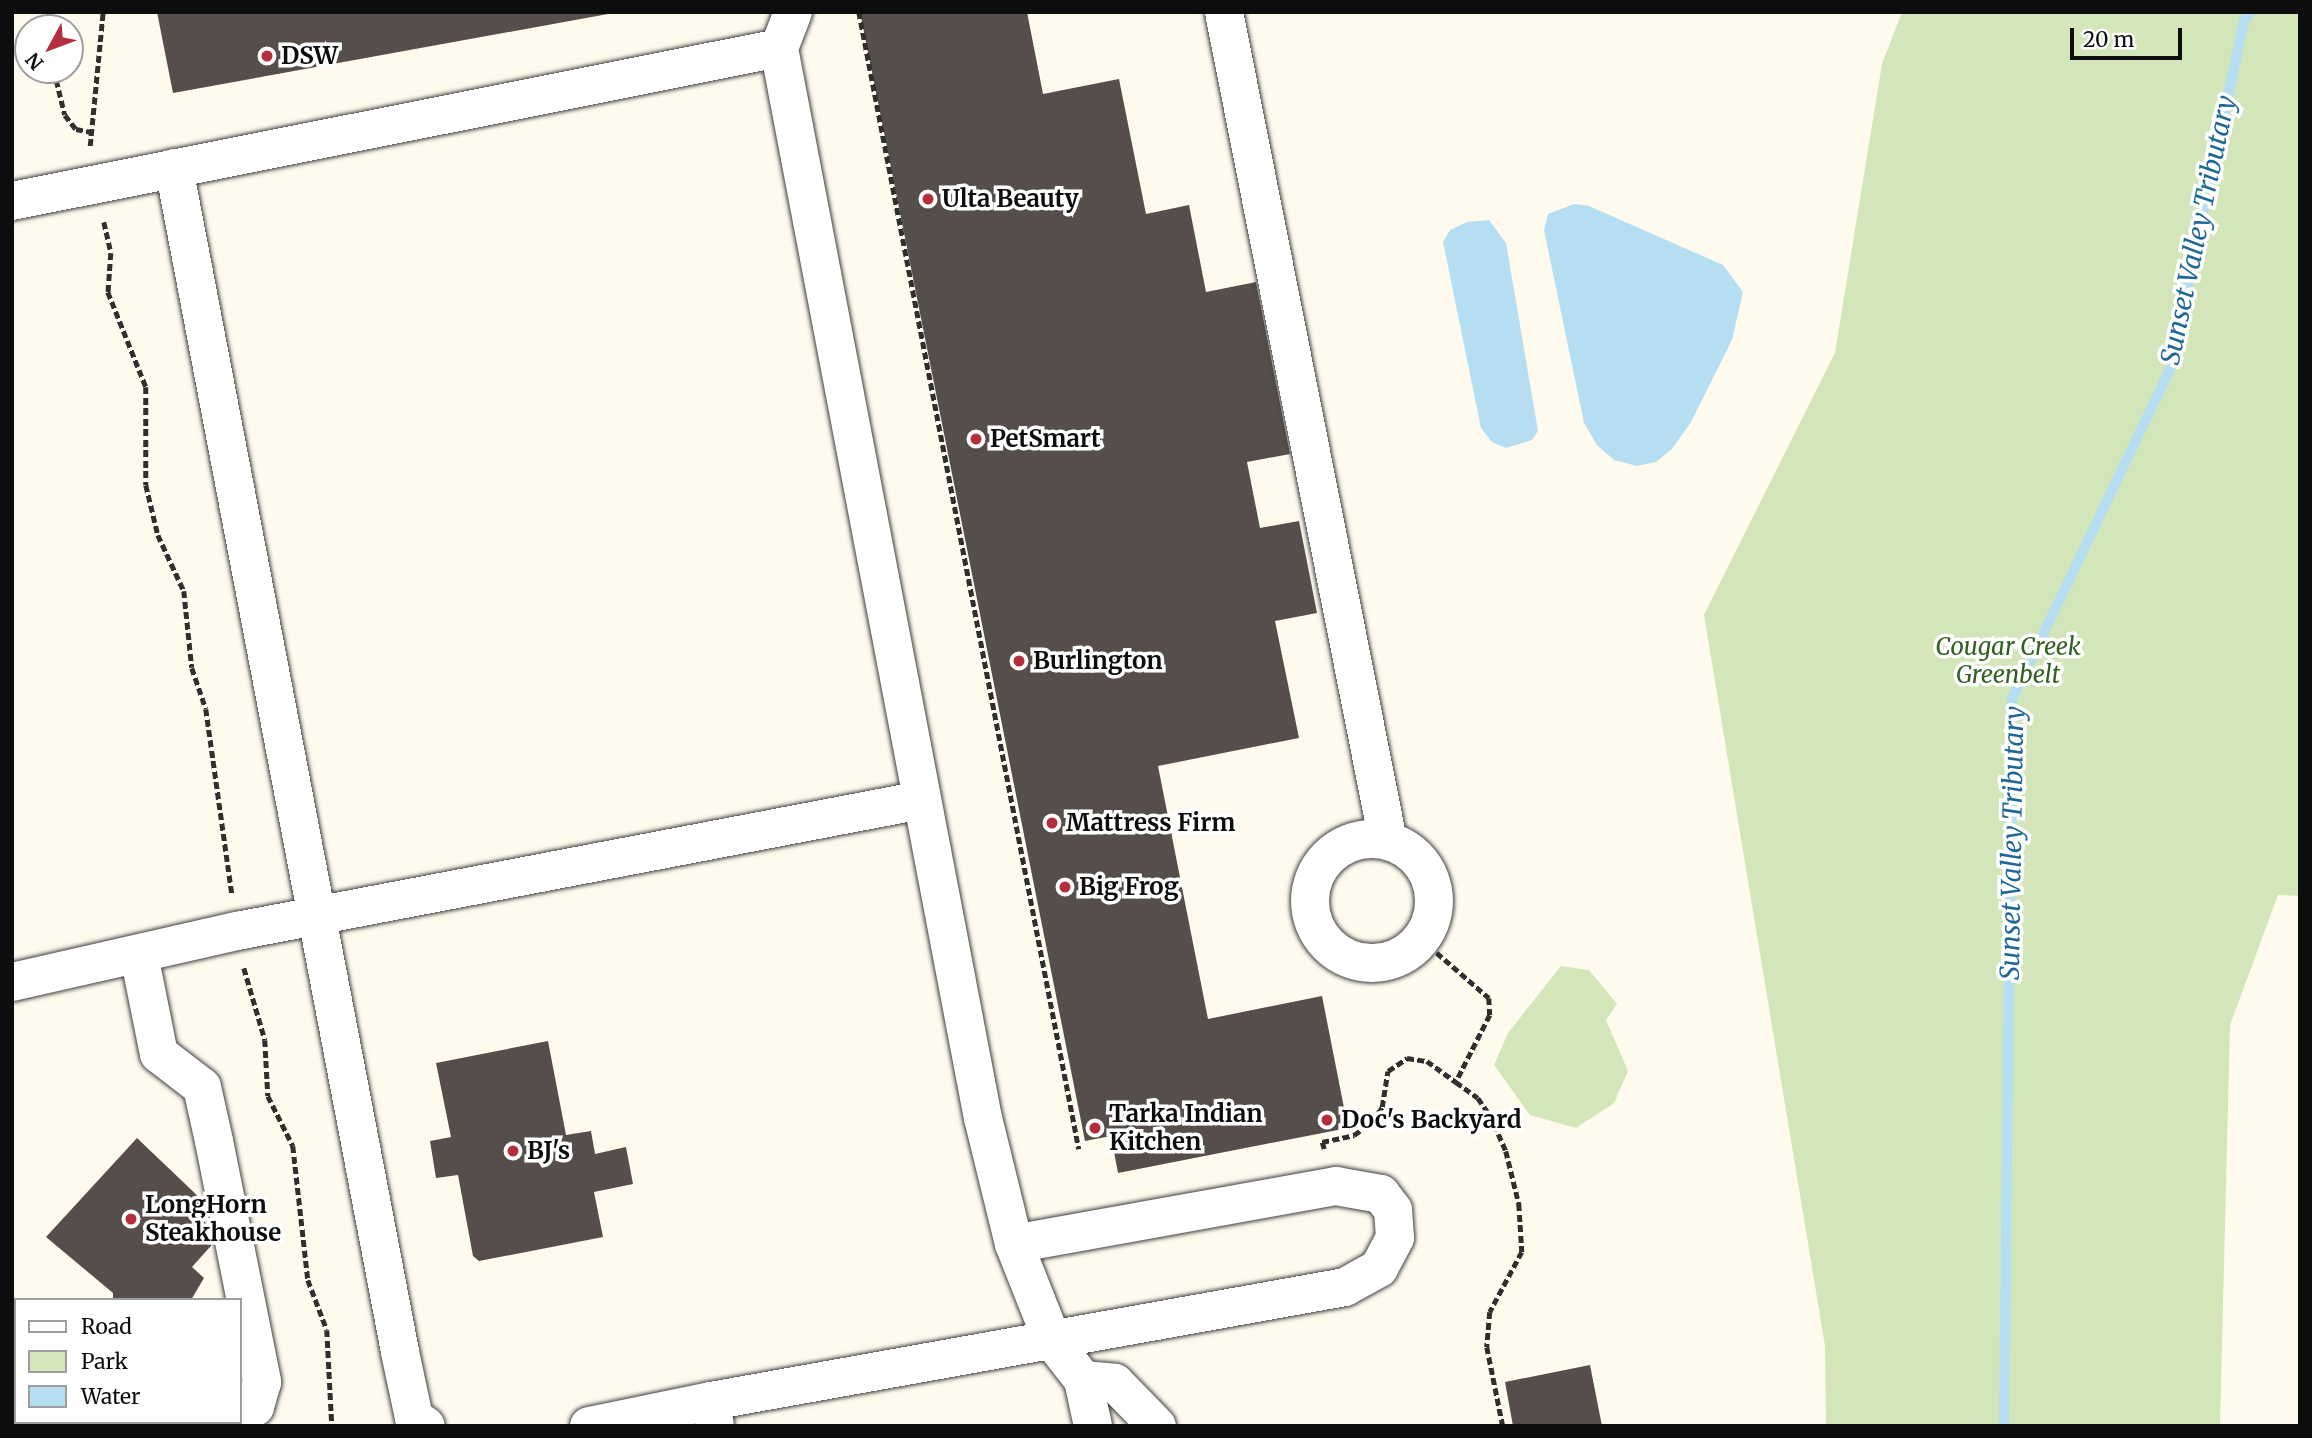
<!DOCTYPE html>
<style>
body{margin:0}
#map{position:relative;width:2312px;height:1438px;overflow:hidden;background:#fefaee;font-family:Merriweather,serif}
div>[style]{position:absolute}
.green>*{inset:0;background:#d3e6ba}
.water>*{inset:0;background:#b6def2}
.stream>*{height:10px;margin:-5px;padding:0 5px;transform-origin:5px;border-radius:5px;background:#b6def2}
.building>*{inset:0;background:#554e4a}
.path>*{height:4.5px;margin-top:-2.25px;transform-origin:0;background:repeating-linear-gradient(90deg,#2f2f2f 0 7px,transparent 0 10.5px)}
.roads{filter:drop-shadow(0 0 2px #404040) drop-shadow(0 0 2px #404040)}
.minor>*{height:38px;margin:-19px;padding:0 19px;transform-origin:19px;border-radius:19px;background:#fff}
.minor>.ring{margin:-19px;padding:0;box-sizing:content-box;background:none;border:38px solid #fff;border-radius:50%}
.dots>*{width:19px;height:19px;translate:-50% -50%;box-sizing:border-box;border:4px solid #fff;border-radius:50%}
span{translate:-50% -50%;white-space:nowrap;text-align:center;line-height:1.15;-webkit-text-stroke:7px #fff;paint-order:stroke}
.poi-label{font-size:24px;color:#0d0d0d;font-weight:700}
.left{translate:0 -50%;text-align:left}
.park-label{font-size:24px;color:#326021;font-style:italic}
.water-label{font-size:26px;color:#1e6897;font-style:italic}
.frame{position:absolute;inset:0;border:14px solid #0d0d0d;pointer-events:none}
.legend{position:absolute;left:14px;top:1298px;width:228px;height:126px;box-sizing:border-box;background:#fff;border:2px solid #9e9e9e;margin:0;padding:9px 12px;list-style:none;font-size:21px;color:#0d0d0d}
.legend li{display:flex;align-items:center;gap:14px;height:35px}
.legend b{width:35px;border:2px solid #9e9e9e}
.north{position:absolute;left:14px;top:14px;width:70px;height:70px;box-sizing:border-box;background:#fff;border:2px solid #9e9e9e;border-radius:50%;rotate:229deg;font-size:19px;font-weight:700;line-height:28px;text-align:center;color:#0d0d0d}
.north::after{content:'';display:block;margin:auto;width:24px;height:32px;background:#b42e3b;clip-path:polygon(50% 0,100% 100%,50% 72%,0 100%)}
.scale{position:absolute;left:2070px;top:28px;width:112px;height:32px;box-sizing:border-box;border:4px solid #0d0d0d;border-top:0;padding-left:9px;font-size:21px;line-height:24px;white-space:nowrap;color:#0d0d0d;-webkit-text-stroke:5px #fff;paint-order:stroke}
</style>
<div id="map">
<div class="green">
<div style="clip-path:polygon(1902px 12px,2300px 12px,2300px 896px,2278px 895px,2230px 1025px,2220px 1426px,1826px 1426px,1825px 1346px,1704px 615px,1835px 353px,1882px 64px)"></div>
<div style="clip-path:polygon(1561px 966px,1589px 970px,1617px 1004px,1606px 1020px,1628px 1071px,1614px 1103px,1576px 1128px,1530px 1115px,1494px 1065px,1508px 1033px)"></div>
</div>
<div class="water">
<div style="clip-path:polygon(1574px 204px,1589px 206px,1723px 265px,1743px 292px,1732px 340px,1691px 422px,1672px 449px,1656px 462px,1637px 466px,1614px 460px,1597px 445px,1584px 423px,1544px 230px,1548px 214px)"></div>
<div style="clip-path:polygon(1489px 220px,1506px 243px,1538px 431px,1532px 440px,1506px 448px,1492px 442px,1481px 428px,1443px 242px,1450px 230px,1467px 222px)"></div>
</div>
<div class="stream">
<div style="left:2004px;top:1426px;width:727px;rotate:-89.37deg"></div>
<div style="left:2012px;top:699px;width:366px;rotate:-64.4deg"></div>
<div style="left:2170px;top:369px;width:357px;rotate:-78deg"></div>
<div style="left:2244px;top:20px;width:11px;rotate:-49deg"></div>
</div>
<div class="building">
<div style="clip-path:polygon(157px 12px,608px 12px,608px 14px,173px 93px)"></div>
<div style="clip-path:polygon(860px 12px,1027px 12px,1043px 94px,1119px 79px,1146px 214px,1189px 205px,1206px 292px,1256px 282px,1290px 454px,1247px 462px,1260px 528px,1299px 521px,1317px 613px,1275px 621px,1299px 738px,1158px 766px,1208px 1019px,1322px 996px,1348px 1128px,1118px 1173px,1111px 1136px,1085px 1141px)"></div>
<div style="clip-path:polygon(548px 1041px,566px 1135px,591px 1131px,595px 1154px,626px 1147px,633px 1184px,594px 1192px,603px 1237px,479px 1261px,473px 1256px,458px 1175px,436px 1178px,430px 1141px,451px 1137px,436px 1063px)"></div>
<div style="clip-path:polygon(137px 1138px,203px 1201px,195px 1210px,218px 1238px,192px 1267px,204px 1278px,191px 1300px,113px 1300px,113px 1293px,46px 1237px)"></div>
<div style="clip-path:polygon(1590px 1365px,1602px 1426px,1513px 1426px,1505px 1382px)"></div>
</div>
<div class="path">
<div style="left:49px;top:12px;width:16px;rotate:86deg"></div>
<div style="left:859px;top:12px;width:1158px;rotate:79.05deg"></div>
<div style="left:54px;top:70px;width:46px;rotate:76.3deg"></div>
<div style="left:65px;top:115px;width:18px;rotate:52deg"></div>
<div style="left:76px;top:129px;width:15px;rotate:11deg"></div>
<div style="left:90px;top:146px;width:135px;rotate:-84.5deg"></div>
<div style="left:104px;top:222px;width:32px;rotate:77deg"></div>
<div style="left:111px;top:253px;width:39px;rotate:94deg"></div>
<div style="left:108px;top:292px;width:102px;rotate:68.2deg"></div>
<div style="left:146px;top:387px;width:98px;rotate:90deg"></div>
<div style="left:146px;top:485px;width:51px;rotate:76.5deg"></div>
<div style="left:158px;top:535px;width:62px;rotate:65.1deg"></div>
<div style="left:184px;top:591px;width:77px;rotate:84.1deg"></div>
<div style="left:192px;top:668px;width:43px;rotate:71.1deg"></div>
<div style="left:206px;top:709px;width:186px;rotate:82deg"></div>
<div style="left:1421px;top:939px;width:90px;rotate:40.9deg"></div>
<div style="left:1489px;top:998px;width:17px;rotate:87deg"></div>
<div style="left:1490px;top:1015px;width:75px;rotate:116.9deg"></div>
<div style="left:1456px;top:1082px;width:27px;rotate:36deg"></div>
<div style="left:1478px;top:1098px;width:21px;rotate:55deg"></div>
<div style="left:1490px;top:1115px;width:39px;rotate:66deg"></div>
<div style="left:1506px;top:1151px;width:55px;rotate:76.2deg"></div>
<div style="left:1519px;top:1204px;width:48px;rotate:86.4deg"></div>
<div style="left:1522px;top:1252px;width:68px;rotate:118.1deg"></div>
<div style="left:1490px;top:1312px;width:35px;rotate:95deg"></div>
<div style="left:1487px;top:1347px;width:81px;rotate:78.6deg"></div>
<div style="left:244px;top:968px;width:75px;rotate:73.7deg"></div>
<div style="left:265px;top:1040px;width:56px;rotate:86.9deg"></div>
<div style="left:268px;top:1096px;width:56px;rotate:63.4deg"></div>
<div style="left:293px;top:1146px;width:135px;rotate:83.6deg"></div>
<div style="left:308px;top:1280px;width:53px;rotate:69.2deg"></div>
<div style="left:327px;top:1330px;width:96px;rotate:87deg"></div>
<div style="left:1324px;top:1149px;width:7px;rotate:-106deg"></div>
<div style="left:1322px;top:1142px;width:33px;rotate:-12deg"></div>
<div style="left:1354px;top:1135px;width:22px;rotate:-36deg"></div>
<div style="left:1372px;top:1122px;width:18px;rotate:-56deg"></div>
<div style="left:1382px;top:1107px;width:36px;rotate:-81deg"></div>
<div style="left:1388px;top:1071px;width:23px;rotate:-34deg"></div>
<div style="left:1407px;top:1058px;width:20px;rotate:9deg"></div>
<div style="left:1427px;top:1061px;width:36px;rotate:36deg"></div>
</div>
<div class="roads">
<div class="minor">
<div style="left:793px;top:12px;width:39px;rotate:111deg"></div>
<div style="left:779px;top:48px;width:1089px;rotate:79.21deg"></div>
<div style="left:983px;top:1118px;width:130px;rotate:76.2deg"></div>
<div style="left:1014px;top:1244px;width:103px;rotate:68.4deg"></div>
<div style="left:1052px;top:1340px;width:51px;rotate:52.2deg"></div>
<div style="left:1083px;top:1380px;width:47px;rotate:77.7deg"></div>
<div style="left:1224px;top:12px;width:845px;rotate:78.81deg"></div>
<div style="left:174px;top:168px;width:1205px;rotate:79.19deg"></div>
<div style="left:400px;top:1352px;width:67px;rotate:78deg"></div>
<div style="left:414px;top:1418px;width:14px;rotate:34deg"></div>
<div style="left:12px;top:201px;width:782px;rotate:-11.28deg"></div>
<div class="ring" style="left:1310px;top:839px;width:86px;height:86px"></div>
<div style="left:139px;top:955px;width:101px;rotate:78.6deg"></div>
<div style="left:159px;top:1054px;width:54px;rotate:37.5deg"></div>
<div style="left:202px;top:1087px;width:55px;rotate:77.5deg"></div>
<div style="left:214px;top:1141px;width:246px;rotate:78.7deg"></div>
<div style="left:262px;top:1382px;width:26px;rotate:106deg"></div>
<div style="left:255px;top:1407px;width:16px;rotate:165deg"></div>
<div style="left:12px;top:982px;width:231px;rotate:-12.8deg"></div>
<div style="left:237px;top:931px;width:697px;rotate:-10.83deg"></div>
<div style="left:12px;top:1337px;width:5px;rotate:37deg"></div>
<div style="left:1083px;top:1380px;width:32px;rotate:5deg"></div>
<div style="left:1115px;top:1383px;width:60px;rotate:45.7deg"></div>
<div style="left:711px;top:1401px;width:644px;rotate:-10.19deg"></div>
<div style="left:1345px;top:1287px;width:39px;rotate:-29deg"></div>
<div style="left:1379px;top:1268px;width:34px;rotate:-62deg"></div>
<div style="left:1395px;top:1238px;width:28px;rotate:-94deg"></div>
<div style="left:1393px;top:1210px;width:20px;rotate:-127deg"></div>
<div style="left:1381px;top:1194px;width:46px;rotate:-169.9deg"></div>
<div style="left:1336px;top:1186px;width:327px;rotate:169.8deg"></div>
<div style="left:103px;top:1422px;width:6px;rotate:45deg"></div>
<div style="left:184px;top:1426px;width:15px;rotate:-16deg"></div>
<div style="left:589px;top:1426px;width:125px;rotate:-11.6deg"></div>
<div style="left:711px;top:1401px;width:24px;rotate:81deg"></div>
</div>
</div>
<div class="dots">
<div style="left:267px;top:56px;background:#b42e3b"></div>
<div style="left:928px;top:199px;background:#b42e3b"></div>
<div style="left:976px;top:439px;background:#b42e3b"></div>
<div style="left:1019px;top:661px;background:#b42e3b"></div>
<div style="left:1052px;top:823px;background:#b42e3b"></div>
<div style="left:1065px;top:887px;background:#b42e3b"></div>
<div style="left:1327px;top:1120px;background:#b42e3b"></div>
<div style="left:1095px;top:1128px;background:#b42e3b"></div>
<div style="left:513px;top:1151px;background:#b42e3b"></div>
<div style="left:131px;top:1219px;background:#b42e3b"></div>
</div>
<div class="poi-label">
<span class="left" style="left:281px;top:56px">DSW</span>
<span class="left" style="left:942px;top:199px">Ulta Beauty</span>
<span class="left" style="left:990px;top:439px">PetSmart</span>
<span class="left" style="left:1033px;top:661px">Burlington</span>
<span class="left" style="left:1066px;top:823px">Mattress Firm</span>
<span class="left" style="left:1079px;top:887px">Big Frog</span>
<span class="left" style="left:1109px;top:1128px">Tarka Indian<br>Kitchen</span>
<span class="left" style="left:1341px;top:1120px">Doc's Backyard</span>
<span class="left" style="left:527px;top:1151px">BJ's</span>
<span class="left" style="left:145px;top:1219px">LongHorn<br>Steakhouse</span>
</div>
<div class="park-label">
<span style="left:2008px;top:661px">Cougar Creek<br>Greenbelt</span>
</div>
<div class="water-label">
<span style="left:2198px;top:230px;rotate:-78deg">Sunset Valley Tributary</span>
<span style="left:2012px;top:843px;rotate:-89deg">Sunset Valley Tributary</span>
</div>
<div class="frame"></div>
<ul class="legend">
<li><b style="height:9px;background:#fff"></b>Road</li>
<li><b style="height:19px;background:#d3e6ba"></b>Park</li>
<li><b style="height:19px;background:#b6def2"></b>Water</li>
</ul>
<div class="north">N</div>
<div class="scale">20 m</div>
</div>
